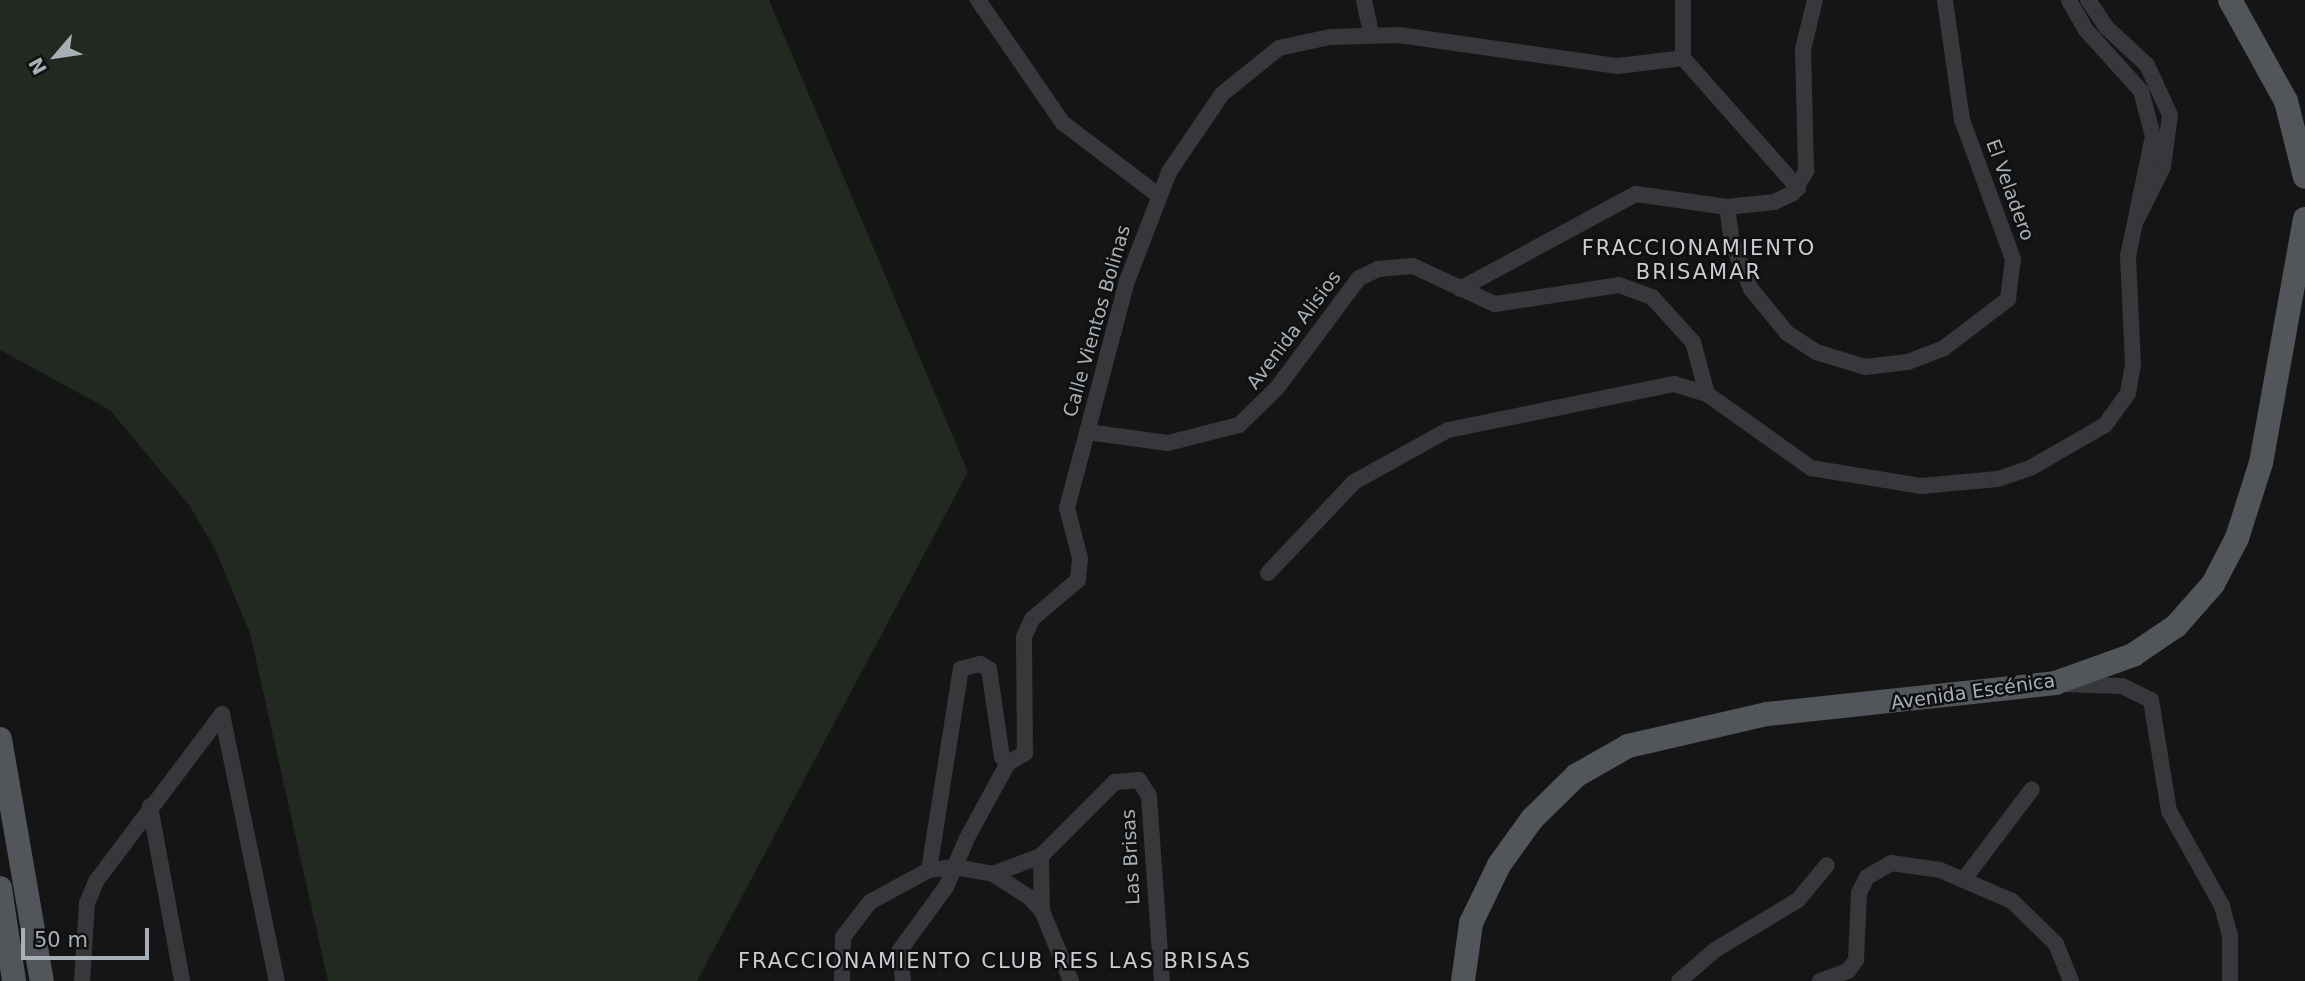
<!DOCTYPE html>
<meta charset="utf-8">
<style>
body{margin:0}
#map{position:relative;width:2305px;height:981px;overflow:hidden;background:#151516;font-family:"DejaVu Sans",sans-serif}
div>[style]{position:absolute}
.green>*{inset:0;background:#222921}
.street>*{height:16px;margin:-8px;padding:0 8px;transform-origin:8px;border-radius:8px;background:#36383b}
.primary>*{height:24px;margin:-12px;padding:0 12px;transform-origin:12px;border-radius:12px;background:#52565a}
.street-bridge>*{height:16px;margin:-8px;padding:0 8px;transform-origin:8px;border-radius:8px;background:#36383b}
span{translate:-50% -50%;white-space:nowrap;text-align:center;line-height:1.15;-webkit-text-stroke:5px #101011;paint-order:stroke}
.street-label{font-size:19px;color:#a7b0b6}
.neighbourhood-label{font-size:21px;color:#c8cdd2;letter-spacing:2px}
.north{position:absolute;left:21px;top:21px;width:70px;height:70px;-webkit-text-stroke:5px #101011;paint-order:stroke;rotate:241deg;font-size:19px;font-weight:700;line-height:28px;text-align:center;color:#a7b0b6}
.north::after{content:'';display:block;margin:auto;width:24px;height:32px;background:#a7b0b6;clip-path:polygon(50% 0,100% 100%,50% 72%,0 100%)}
.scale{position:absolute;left:21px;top:928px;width:128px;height:32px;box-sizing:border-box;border:4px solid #a7b0b6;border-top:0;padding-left:9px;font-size:21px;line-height:24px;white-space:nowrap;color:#a7b0b6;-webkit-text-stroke:5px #101011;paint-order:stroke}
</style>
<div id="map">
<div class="green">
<div style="clip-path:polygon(0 0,769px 0,968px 472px,697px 981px,328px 981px,250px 633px,215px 549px,189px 505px,110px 410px,0 350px)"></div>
</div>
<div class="street">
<div style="left:978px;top:0;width:150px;rotate:55.4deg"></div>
<div style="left:1063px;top:123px;width:119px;rotate:37.2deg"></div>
<div style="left:1364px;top:0;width:35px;rotate:78deg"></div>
<div style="left:1683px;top:0;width:58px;rotate:90deg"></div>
<div style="left:1683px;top:58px;width:174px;rotate:48.5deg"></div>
<div style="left:2088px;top:0;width:32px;rotate:56deg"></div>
<div style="left:2106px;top:27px;width:56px;rotate:42.8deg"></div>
<div style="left:2147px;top:65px;width:55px;rotate:65.3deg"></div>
<div style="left:2170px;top:115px;width:52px;rotate:97.7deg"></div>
<div style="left:2163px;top:167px;width:60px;rotate:116.6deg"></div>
<div style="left:1727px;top:207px;width:35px;rotate:82deg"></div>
<div style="left:1732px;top:242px;width:51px;rotate:68deg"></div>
<div style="left:1751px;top:289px;width:57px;rotate:50.7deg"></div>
<div style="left:1787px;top:333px;width:35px;rotate:33deg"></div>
<div style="left:1816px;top:352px;width:51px;rotate:17deg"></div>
<div style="left:1865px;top:367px;width:43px;rotate:-6.6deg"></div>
<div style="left:1908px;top:362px;width:39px;rotate:-21deg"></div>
<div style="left:1944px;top:348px;width:81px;rotate:-37.4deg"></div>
<div style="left:2008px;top:299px;width:40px;rotate:-82.9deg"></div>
<div style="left:2013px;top:259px;width:148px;rotate:-110.1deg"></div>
<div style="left:1962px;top:120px;width:121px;rotate:-98.1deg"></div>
<div style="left:1460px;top:289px;width:200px;rotate:-28.4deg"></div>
<div style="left:1636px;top:194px;width:92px;rotate:8.1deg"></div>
<div style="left:1727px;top:207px;width:47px;rotate:-6.1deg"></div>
<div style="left:1774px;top:202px;width:21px;rotate:-25deg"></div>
<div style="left:1793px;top:193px;width:26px;rotate:-59deg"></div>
<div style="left:1806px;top:171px;width:122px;rotate:-91.4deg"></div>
<div style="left:1803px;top:49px;width:50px;rotate:-76.2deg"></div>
<div style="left:1087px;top:432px;width:82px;rotate:7.7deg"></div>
<div style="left:1168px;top:443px;width:73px;rotate:-14.2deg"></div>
<div style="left:1239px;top:425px;width:53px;rotate:-44.2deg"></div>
<div style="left:1277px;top:388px;width:137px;rotate:-53.3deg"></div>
<div style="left:1359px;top:278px;width:21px;rotate:-25deg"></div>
<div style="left:1378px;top:269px;width:35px;rotate:-5deg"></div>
<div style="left:1413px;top:266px;width:90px;rotate:24.9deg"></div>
<div style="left:1495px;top:304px;width:125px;rotate:-8.7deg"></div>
<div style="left:1619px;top:285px;width:35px;rotate:20deg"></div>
<div style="left:1652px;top:297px;width:61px;rotate:47.7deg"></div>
<div style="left:1693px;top:342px;width:54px;rotate:74.9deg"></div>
<div style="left:1707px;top:394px;width:128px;rotate:35.4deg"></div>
<div style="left:1811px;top:468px;width:111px;rotate:9.3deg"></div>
<div style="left:1921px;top:486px;width:77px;rotate:-5.2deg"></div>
<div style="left:1998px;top:479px;width:36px;rotate:-19deg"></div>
<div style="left:2032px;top:467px;width:84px;rotate:-29.9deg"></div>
<div style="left:2105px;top:425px;width:39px;rotate:-54deg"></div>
<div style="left:2128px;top:393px;width:28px;rotate:-80deg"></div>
<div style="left:2133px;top:365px;width:109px;rotate:-92.6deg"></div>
<div style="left:2128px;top:256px;width:123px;rotate:-78.2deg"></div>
<div style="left:2153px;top:136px;width:47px;rotate:-104.9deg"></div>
<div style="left:2141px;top:91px;width:82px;rotate:-132deg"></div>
<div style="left:2086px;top:30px;width:34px;rotate:-120deg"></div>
<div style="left:1268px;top:573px;width:125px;rotate:-46.6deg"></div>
<div style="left:1354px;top:482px;width:107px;rotate:-29deg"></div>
<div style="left:1448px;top:430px;width:231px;rotate:-11.5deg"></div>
<div style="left:1674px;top:384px;width:34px;rotate:17deg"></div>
<div style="left:2061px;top:684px;width:61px;rotate:1.9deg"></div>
<div style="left:2122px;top:686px;width:32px;rotate:26deg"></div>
<div style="left:2151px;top:700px;width:112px;rotate:80.8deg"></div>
<div style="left:2169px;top:811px;width:109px;rotate:60.8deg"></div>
<div style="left:2222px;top:906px;width:30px;rotate:75deg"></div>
<div style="left:2230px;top:935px;width:46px;rotate:90deg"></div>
<div style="left:222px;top:714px;width:273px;rotate:78.4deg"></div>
<div style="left:150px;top:806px;width:178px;rotate:79.6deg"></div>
<div style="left:967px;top:838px;width:85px;rotate:-61.3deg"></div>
<div style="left:1041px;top:856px;width:55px;rotate:89deg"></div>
<div style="left:929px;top:870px;width:204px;rotate:-81deg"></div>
<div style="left:961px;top:669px;width:20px;rotate:-15deg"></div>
<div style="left:980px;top:664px;width:10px;rotate:29deg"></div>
<div style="left:989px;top:669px;width:89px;rotate:81.6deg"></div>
<div style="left:1002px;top:757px;width:8px;rotate:45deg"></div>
<div style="left:1008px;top:763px;width:20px;rotate:-30deg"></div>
<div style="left:1025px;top:753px;width:116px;rotate:-90.5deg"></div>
<div style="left:1024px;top:637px;width:20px;rotate:-66deg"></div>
<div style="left:1032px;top:619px;width:60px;rotate:-40.3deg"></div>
<div style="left:1078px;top:580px;width:22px;rotate:-85deg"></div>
<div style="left:1080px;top:558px;width:52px;rotate:-104.6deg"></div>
<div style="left:1067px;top:508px;width:235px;rotate:-75.2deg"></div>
<div style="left:1127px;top:281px;width:117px;rotate:-68.9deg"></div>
<div style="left:1169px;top:172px;width:94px;rotate:-55.8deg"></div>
<div style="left:1222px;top:94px;width:73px;rotate:-38.9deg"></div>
<div style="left:1279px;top:48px;width:52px;rotate:-12.2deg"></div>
<div style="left:1330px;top:37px;width:69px;rotate:-1.7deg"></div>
<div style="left:1399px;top:35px;width:221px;rotate:8.1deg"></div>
<div style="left:1618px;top:66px;width:65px;rotate:-7deg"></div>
<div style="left:993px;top:874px;width:51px;rotate:-20.6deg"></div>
<div style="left:1041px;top:856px;width:105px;rotate:-45deg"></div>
<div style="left:1115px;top:782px;width:24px;rotate:-5deg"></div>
<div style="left:1139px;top:780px;width:19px;rotate:58deg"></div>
<div style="left:1149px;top:796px;width:185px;rotate:86deg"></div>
<div style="left:1965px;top:878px;width:111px;rotate:-53deg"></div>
<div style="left:82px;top:981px;width:78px;rotate:-86.3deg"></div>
<div style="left:87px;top:903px;width:25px;rotate:-67deg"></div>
<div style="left:97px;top:880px;width:208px;rotate:-53deg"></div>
<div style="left:842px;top:981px;width:44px;rotate:-88.7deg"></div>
<div style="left:843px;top:937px;width:44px;rotate:-52.4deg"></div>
<div style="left:870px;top:902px;width:67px;rotate:-28.5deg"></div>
<div style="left:929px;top:870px;width:26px;rotate:-7deg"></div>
<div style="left:955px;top:867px;width:39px;rotate:10deg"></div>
<div style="left:993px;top:874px;width:43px;rotate:32.6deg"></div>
<div style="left:1029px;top:897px;width:19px;rotate:47deg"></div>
<div style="left:1042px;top:911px;width:76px;rotate:67.5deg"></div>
<div style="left:903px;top:981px;width:31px;rotate:-96deg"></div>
<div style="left:900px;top:950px;width:78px;rotate:-53.9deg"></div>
<div style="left:1679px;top:981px;width:48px;rotate:-40.7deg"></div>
<div style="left:1715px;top:950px;width:97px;rotate:-31.1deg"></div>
<div style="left:1798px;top:900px;width:45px;rotate:-50.4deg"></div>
<div style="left:1820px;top:981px;width:30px;rotate:-20deg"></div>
<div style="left:1848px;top:971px;width:14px;rotate:-54deg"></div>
<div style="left:1856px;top:960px;width:67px;rotate:-87.4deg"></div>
<div style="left:1859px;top:893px;width:18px;rotate:-63deg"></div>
<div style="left:1867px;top:877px;width:28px;rotate:-30deg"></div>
<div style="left:1891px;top:863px;width:49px;rotate:8.1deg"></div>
<div style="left:1940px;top:870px;width:78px;rotate:23.3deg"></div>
<div style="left:2012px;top:901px;width:62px;rotate:44.3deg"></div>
<div style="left:2056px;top:944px;width:40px;rotate:68deg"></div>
</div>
<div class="primary">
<div style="left:2230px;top:0;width:115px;rotate:61deg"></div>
<div style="left:2286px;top:101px;width:78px;rotate:76deg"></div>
<div style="left:0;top:739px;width:246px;rotate:80.2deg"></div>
<div style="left:0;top:888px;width:94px;rotate:81.4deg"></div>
<div style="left:1463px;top:981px;width:59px;rotate:-82.1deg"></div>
<div style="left:1471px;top:923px;width:64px;rotate:-64.2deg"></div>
<div style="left:1499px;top:865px;width:57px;rotate:-54.3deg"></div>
<div style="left:1532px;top:819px;width:63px;rotate:-44.4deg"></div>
<div style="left:1577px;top:775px;width:59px;rotate:-29.6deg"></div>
<div style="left:1628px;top:746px;width:143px;rotate:-13deg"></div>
<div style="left:1767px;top:714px;width:290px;rotate:-6.1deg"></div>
<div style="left:2055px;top:683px;width:83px;rotate:-19.7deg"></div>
<div style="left:2133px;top:655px;width:52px;rotate:-34deg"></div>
<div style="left:2176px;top:626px;width:56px;rotate:-48.6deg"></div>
<div style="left:2213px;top:584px;width:52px;rotate:-62.4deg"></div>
<div style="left:2237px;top:538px;width:79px;rotate:-72.3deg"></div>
<div style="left:2261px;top:463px;width:248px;rotate:-79.8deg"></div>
</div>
<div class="street-bridge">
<div style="left:946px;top:887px;width:53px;rotate:-66.8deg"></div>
</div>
<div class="street-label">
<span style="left:2010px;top:190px;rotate:70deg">El Veladero</span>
<span style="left:1097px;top:321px;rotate:-74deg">Calle Vientos Bolinas</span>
<span style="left:1294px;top:330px;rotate:-53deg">Avenida Alisios</span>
<span style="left:1973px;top:692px;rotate:-8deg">Avenida Escénica</span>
<span style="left:1131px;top:857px;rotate:-93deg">Las Brisas</span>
</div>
<div class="neighbourhood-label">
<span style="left:1699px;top:260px">FRACCIONAMIENTO<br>BRISAMAR</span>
<span style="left:995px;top:961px">FRACCIONAMIENTO CLUB RES LAS BRISAS</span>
</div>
<div class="north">N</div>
<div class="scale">50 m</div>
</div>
